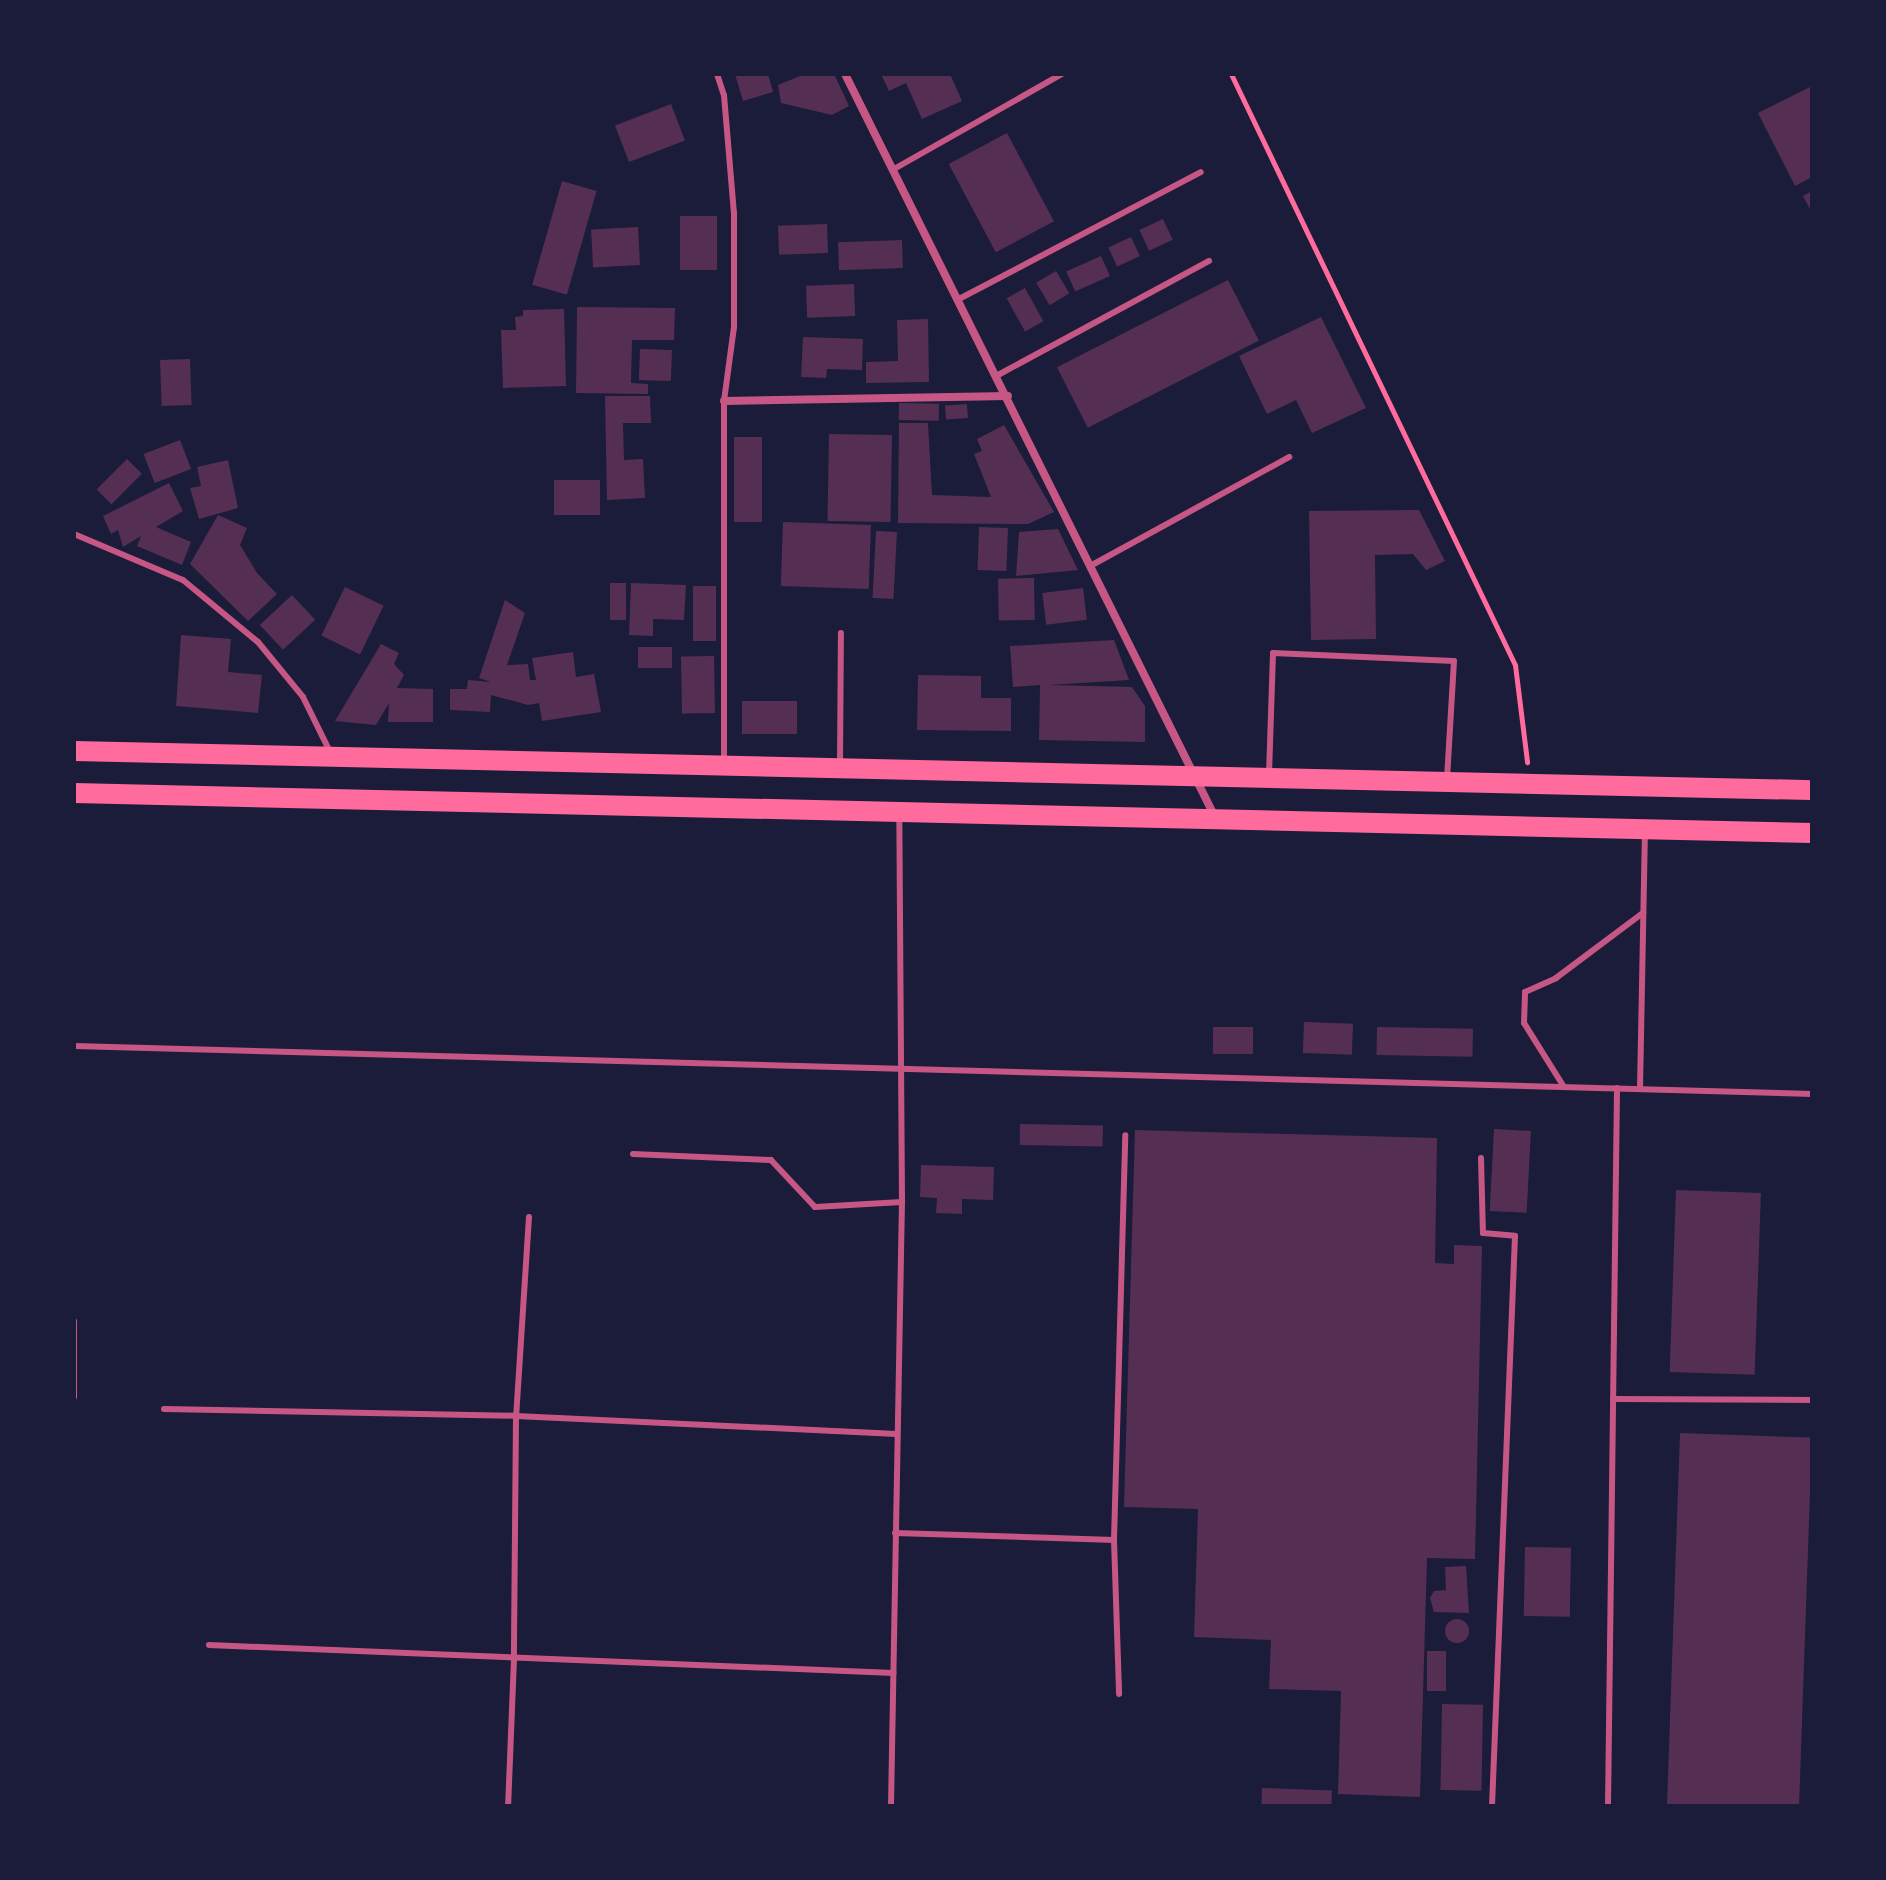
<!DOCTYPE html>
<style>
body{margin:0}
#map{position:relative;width:1886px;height:1880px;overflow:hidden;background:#1b1b3a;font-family:Roboto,sans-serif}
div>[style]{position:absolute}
.building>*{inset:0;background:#542f53;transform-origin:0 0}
.round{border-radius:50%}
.path>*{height:5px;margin:-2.5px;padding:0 2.5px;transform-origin:2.5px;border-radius:2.5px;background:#ff6b9d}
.service>*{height:6px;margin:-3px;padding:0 3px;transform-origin:3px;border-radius:3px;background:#c65784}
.minor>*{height:8px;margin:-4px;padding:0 4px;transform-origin:4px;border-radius:4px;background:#c65784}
.primary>*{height:20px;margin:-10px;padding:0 10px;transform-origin:10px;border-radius:10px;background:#ff6b9d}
span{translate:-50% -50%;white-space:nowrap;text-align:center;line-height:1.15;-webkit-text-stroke:7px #1b1b3a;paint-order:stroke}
.frame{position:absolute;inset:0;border:76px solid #1b1b3a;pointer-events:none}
</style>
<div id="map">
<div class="building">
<div style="clip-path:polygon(735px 74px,768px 74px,773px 92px,743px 101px)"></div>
<div style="clip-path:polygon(805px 74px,834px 74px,849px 106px,832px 115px,781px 103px,778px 85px)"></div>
<div style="clip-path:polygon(881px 74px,950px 74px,962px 101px,922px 119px,906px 83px,889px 91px)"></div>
<div style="clip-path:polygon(1812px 86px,1812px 177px,1795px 186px,1758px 113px)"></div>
<div style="left:671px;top:104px;width:39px;height:60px;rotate:69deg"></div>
<div style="left:1007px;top:133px;width:100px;height:66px;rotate:62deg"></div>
<div style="left:562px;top:181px;width:36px;height:108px;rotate:16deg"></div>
<div style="clip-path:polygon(1812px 191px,1812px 213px,1803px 196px)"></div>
<div style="left:680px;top:216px;width:37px;height:54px"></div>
<div style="left:1163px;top:219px;width:23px;height:26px;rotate:65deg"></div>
<div style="left:827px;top:224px;width:29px;height:49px;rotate:88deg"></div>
<div style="left:638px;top:227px;width:38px;height:47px;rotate:87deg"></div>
<div style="left:1131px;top:237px;width:21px;height:25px;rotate:65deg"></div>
<div style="left:902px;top:240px;width:28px;height:64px;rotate:88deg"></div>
<div style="left:1101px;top:256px;width:22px;height:38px;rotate:66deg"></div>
<div style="left:1056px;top:271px;width:26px;height:23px;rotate:59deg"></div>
<div style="left:1228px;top:280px;width:68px;height:192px;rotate:63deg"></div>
<div style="left:854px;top:284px;width:32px;height:48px;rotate:88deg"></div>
<div style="left:1025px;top:288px;width:38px;height:21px;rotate:61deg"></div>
<div style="clip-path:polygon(577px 307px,675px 308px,674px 340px,632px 340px,631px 383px,648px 384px,648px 394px,576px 393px)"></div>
<div style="clip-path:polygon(564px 309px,566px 386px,503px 388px,501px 330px,516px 330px,515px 317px,523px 316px,523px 310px)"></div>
<div style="clip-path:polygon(1321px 317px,1366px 408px,1312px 433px,1296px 400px,1267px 414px,1239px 356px)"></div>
<div style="clip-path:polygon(928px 319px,929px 382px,866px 383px,866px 362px,898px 361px,897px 320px)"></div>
<div style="clip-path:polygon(803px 337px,863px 339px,862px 370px,827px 369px,826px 378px,801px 377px)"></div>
<div style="left:640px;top:349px;width:32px;height:31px;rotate:2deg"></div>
<div style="left:190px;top:359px;width:46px;height:30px;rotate:88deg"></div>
<div style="clip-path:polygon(605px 396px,650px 396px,651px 423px,623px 423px,624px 460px,643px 459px,645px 498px,607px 500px)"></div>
<div style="left:899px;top:403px;width:40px;height:17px;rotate:1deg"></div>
<div style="left:967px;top:404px;width:14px;height:22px;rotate:86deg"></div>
<div style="clip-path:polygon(899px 423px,928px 423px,932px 495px,991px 497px,974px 454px,982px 451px,977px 439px,1004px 425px,1054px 512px,1028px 524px,898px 523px)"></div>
<div style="left:829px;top:434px;width:63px;height:87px;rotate:1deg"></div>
<div style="left:734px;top:437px;width:28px;height:85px"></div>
<div style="left:180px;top:440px;width:31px;height:39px;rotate:69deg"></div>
<div style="left:127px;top:459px;width:21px;height:43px;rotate:45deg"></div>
<div style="clip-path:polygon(228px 460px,238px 508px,199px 519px,190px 488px,201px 486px,197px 467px)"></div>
<div style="left:554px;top:480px;width:46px;height:35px"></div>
<div style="clip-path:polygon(169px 483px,183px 511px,156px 527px,191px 542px,182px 565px,137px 546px,141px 536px,123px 547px,118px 530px,111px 534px,103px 516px)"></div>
<div style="clip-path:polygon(1419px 510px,1445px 561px,1426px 570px,1413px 554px,1375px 555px,1376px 639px,1311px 640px,1309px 511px)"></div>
<div style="clip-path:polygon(218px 515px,247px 528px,240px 545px,257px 573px,277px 594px,248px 621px,190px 564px)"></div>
<div style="left:783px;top:522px;width:88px;height:64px;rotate:2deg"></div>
<div style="left:979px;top:527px;width:29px;height:43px;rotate:2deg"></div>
<div style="clip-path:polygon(1058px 529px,1078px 570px,1016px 576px,1019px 532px)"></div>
<div style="left:876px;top:531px;width:21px;height:67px;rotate:3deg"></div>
<div style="left:1034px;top:578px;width:42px;height:36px;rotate:89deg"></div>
<div style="left:626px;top:583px;width:37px;height:16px;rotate:90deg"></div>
<div style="clip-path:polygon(631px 583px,686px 585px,684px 620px,653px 619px,653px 636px,629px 635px)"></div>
<div style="left:693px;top:586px;width:23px;height:55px"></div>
<div style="left:345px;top:587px;width:43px;height:54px;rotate:26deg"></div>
<div style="left:1083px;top:588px;width:32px;height:41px;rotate:83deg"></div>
<div style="left:292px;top:595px;width:34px;height:44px;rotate:47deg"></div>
<div style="clip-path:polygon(505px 600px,525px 613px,507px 665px,528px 664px,530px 680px,536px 680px,532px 658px,573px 652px,576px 677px,594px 674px,601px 712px,542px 721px,539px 703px,528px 705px,491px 695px,490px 712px,450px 710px,450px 689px,467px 689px,468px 680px,491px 682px,479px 678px)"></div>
<div style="clip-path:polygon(181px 635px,231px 639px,228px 672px,262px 675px,258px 713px,176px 706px)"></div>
<div style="clip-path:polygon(1114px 640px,1129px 680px,1049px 685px,1132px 687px,1145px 706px,1145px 742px,1039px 740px,1040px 685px,1013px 687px,1010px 646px)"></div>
<div style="clip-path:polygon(381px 644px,399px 653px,394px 664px,404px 675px,397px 688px,433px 689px,433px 722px,388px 722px,389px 703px,376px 725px,335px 721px)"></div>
<div style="left:638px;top:647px;width:34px;height:21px"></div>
<div style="left:714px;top:656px;width:57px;height:33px;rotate:89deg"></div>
<div style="clip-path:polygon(918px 675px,981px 676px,981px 698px,1011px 698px,1011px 731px,917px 730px)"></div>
<div style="left:742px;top:701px;width:55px;height:33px"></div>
<div style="left:1304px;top:1022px;width:49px;height:31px;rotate:2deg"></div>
<div style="left:1253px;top:1027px;width:27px;height:40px;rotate:90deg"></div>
<div style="left:1377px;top:1027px;width:96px;height:28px;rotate:1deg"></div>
<div style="left:1020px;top:1124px;width:83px;height:21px;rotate:1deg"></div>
<div style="left:1494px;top:1129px;width:37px;height:82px;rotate:3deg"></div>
<div style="clip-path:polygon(1135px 1130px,1437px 1138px,1435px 1263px,1454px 1264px,1454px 1245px,1482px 1246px,1475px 1559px,1427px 1558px,1420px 1797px,1338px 1794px,1341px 1691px,1269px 1689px,1271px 1640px,1194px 1637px,1198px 1509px,1124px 1507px)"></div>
<div style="clip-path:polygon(921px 1165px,994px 1167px,993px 1200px,962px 1199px,962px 1214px,936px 1213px,937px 1198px,920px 1197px)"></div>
<div style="left:1676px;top:1190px;width:85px;height:182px;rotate:2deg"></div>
<div style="left:1680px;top:1433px;width:132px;height:373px;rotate:2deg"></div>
<div style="left:1525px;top:1547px;width:46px;height:69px;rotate:1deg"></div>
<div style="clip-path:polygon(1466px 1566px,1469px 1613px,1434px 1612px,1430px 1598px,1434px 1591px,1446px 1590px,1445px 1567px)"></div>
<div class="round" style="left:1445px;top:1619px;width:24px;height:24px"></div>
<div style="left:1427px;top:1651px;width:19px;height:40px"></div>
<div style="left:1442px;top:1704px;width:41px;height:86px;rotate:1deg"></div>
<div style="left:1262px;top:1788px;width:70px;height:18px;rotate:2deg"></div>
</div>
<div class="path">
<div style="left:1231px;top:74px;width:656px;rotate:64.33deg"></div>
<div style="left:1515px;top:665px;width:98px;rotate:82.9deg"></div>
</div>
<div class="service">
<div style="left:717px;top:74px;width:22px;rotate:72deg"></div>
<div style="left:724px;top:95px;width:118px;rotate:85.2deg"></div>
<div style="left:734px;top:213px;width:114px;rotate:90deg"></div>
<div style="left:734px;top:327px;width:75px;rotate:97.7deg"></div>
<div style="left:724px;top:401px;width:363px;rotate:90deg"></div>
<div style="left:894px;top:169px;width:193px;rotate:-29.5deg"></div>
<div style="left:959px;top:299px;width:273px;rotate:-27.7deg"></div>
<div style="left:998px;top:375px;width:240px;rotate:-28.4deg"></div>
<div style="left:74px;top:534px;width:118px;rotate:22.9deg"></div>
<div style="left:183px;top:580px;width:97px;rotate:39.6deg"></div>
<div style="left:258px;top:642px;width:71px;rotate:50.7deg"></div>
<div style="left:303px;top:697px;width:64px;rotate:63.8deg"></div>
<div style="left:1092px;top:565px;width:225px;rotate:-28.7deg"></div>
<div style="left:840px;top:766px;width:133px;rotate:-89.6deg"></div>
<div style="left:1269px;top:774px;width:121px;rotate:-88.1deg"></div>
<div style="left:1273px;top:653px;width:181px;rotate:2.5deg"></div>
<div style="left:1454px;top:661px;width:119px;rotate:93.4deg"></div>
<div style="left:74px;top:1046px;width:1739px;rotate:1.58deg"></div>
<div style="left:1564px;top:1087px;width:75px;rotate:-122deg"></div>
<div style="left:1524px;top:1023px;width:31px;rotate:-88deg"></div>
<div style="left:1525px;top:992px;width:34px;rotate:-24deg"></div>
<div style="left:1556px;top:978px;width:109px;rotate:-36.8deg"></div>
<div style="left:1640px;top:1089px;width:256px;rotate:-88.9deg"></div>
<div style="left:633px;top:1154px;width:138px;rotate:2.5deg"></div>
<div style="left:771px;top:1160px;width:64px;rotate:46.9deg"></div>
<div style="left:815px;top:1207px;width:87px;rotate:-3.3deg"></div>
<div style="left:1481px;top:1158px;width:75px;rotate:88.5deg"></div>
<div style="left:1483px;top:1233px;width:32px;rotate:5deg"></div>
<div style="left:1515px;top:1236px;width:570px;rotate:92.31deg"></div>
<div style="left:529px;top:1217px;width:199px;rotate:93.7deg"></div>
<div style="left:516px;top:1416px;width:381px;rotate:2.7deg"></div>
<div style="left:74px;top:1321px;width:76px;rotate:90deg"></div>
<div style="left:1613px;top:1399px;width:199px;rotate:0.3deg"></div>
<div style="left:164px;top:1409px;width:352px;rotate:1.1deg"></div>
<div style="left:516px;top:1416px;width:243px;rotate:90.5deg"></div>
<div style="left:514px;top:1659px;width:147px;rotate:92.3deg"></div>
<div style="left:895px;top:1533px;width:219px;rotate:1.8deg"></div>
<div style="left:1114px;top:1540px;width:405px;rotate:-88.4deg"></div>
<div style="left:1114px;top:1540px;width:154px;rotate:88.1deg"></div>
<div style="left:209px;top:1645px;width:685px;rotate:2.34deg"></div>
<div style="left:891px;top:1806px;width:604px;rotate:-88.96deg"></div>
<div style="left:902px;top:1202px;width:388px;rotate:-90.4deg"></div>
<div style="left:1608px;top:1806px;width:718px;rotate:-89.28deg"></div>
</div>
<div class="minor">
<div style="left:845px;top:74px;width:830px;rotate:63.53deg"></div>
<div style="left:724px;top:401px;width:284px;rotate:-1deg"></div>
</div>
<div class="primary">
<div style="left:74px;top:751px;width:1738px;rotate:1.29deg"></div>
<div style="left:74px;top:793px;width:1738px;rotate:1.32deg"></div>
</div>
<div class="frame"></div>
</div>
